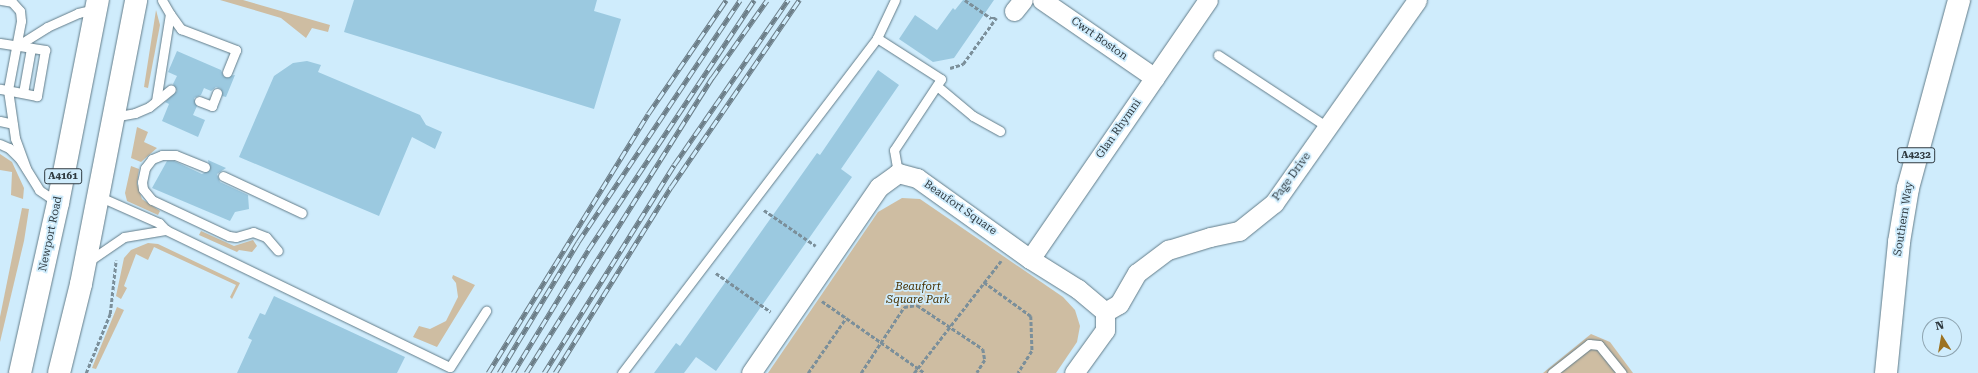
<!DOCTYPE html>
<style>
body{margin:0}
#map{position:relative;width:1978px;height:373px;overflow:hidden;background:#cfecfc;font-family:"Roboto Serif",serif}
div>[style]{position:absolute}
.green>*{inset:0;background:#cebda2}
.building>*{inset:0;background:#9bc9e0}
.path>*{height:2.5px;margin-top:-1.25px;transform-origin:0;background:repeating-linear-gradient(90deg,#7b8f9a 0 4px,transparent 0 6px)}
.roads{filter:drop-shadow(0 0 1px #627c89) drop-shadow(0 0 1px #627c89)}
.lane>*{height:9px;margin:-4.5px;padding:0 4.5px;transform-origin:4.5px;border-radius:4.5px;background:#fff}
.street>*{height:19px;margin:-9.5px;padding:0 9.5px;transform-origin:9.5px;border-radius:9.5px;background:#fff}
.primary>*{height:22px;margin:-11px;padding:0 11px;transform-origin:11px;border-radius:11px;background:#fff}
.rail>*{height:4.5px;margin-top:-2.25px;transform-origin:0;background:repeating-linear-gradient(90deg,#cfecfc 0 9px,#6b7d87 0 18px);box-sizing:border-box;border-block:1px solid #6b7d87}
span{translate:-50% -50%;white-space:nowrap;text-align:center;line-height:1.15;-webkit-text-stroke:3.5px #cfecfc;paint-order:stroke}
.shield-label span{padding:1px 3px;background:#cfecfc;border:1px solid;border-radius:3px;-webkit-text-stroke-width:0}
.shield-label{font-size:10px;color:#2f3a40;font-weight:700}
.street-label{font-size:11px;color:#2f3a40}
.park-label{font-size:11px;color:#493100;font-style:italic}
.north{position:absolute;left:1922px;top:317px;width:40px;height:40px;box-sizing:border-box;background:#cfecfc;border:1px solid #8fa5b1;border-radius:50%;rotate:349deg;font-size:11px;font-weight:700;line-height:16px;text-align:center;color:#2f3a40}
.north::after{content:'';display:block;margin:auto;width:14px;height:18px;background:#9c7220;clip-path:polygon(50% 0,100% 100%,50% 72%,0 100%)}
</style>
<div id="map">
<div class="green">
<div style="clip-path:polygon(220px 0,243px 0,330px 25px,328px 32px,312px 28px,306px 38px,281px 18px)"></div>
<div style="clip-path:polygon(156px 10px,160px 25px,148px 88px,144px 87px)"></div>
<div style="clip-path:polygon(137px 127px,148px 132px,144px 142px,157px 148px,141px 162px,131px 158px)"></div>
<div style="clip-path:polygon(0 154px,12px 162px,24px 188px,23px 199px,11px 195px,12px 172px,0 170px)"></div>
<div style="clip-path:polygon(131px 166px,139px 169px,137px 184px,142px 199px,160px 211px,158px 215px,127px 201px,125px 193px)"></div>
<div style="clip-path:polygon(902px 198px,920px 199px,1063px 297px,1075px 310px,1080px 326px,1077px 342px,1056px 373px,768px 373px,878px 212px)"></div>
<div style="clip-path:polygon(22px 208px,29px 209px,24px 241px,0 342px,0 317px)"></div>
<div style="clip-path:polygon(201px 231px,234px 246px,253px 240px,257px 246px,252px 252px,239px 250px,237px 252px,199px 235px)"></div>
<div style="clip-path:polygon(148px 243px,158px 244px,240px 283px,232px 299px,230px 297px,236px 285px,154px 247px,148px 260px,136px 254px,124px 286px,127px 288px,121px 299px,116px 296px,124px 258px,131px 250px)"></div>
<div style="clip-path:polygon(453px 275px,475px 285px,437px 347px,413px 337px,419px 326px,430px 329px,446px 321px,458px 297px,456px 283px,452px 278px)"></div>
<div style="clip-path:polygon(117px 307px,124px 310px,96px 369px,92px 368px)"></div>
<div style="clip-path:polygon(1591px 334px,1610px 342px,1633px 373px,1543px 373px)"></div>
</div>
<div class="building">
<div style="clip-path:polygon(354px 0,597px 0,594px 11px,621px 19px,594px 109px,344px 32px)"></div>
<div style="clip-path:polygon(963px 0,994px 0,954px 58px,933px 62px,899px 39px,915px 15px,937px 30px,953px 8px,955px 10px)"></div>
<div style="clip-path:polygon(177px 51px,221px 70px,224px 77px,235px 75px,226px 97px,222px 96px,221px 89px,216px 87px,211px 91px,204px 88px,201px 95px,194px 98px,197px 106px,193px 115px,205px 120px,198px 137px,162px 121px,169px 104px,165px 102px,177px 91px,173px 84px,177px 76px,168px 72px)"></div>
<div style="clip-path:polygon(307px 61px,321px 65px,318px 72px,420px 115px,426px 125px,442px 132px,435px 149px,412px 137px,379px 216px,239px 157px,274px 76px,293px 63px)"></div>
<div style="clip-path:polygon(878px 70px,899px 85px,841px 169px,852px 177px,716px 371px,696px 357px,684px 373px,654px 373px,676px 343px,680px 346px,817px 153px,820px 155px)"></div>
<div style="clip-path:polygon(208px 160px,226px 168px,217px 174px,220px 182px,248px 195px,249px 209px,235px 212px,230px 221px,152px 188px,167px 161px,174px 161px,202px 174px,210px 170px)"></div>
<div style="clip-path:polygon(274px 296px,405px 357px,397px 373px,237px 373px,252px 340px,248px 338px,260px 313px,265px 315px)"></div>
</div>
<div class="path">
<div style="left:965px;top:0;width:32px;rotate:35deg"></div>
<div style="left:991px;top:18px;width:5px"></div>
<div style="left:950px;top:68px;width:14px;rotate:-17deg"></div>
<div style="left:963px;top:64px;width:57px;rotate:-54.3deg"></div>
<div style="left:764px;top:210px;width:63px;rotate:34.7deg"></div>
<div style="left:716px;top:273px;width:67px;rotate:35.3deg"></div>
<div style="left:984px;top:282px;width:58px;rotate:35.9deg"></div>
<div style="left:1031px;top:316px;width:35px;rotate:88deg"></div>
<div style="left:1032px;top:351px;width:26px;rotate:122deg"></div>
<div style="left:822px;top:301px;width:126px;rotate:35deg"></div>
<div style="left:86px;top:373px;width:64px;rotate:-67.9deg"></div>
<div style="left:110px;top:314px;width:54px;rotate:-83.7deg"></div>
<div style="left:808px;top:373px;width:67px;rotate:-55.4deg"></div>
<div style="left:861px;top:373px;width:79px;rotate:-56.9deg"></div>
<div style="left:904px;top:307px;width:13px;rotate:-9deg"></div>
<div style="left:917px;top:305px;width:79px;rotate:33.7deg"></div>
<div style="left:983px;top:349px;width:11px;rotate:80deg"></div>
<div style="left:985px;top:360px;width:15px;rotate:122deg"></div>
<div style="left:914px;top:373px;width:142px;rotate:-52.2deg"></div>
</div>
<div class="roads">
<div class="lane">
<div style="left:1px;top:0;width:11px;rotate:10deg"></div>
<div style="left:12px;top:2px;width:12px;rotate:48deg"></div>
<div style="left:20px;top:11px;width:10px;rotate:84deg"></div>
<div style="left:21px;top:21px;width:70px;rotate:100.7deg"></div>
<div style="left:8px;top:90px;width:49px;rotate:81.7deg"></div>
<div style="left:15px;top:138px;width:32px;rotate:70deg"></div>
<div style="left:170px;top:14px;width:19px;rotate:54deg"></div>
<div style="left:181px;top:29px;width:59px;rotate:20.9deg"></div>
<div style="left:236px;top:50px;width:24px;rotate:112deg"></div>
<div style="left:877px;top:38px;width:76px;rotate:32.6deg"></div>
<div style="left:941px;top:79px;width:85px;rotate:123.5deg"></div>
<div style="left:894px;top:150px;width:23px;rotate:80deg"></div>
<div style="left:0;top:43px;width:46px;rotate:8.8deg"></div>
<div style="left:45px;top:50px;width:47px;rotate:99.9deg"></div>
<div style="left:37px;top:96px;width:38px;rotate:-169deg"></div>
<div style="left:17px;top:46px;width:36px;rotate:-32deg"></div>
<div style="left:47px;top:27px;width:34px;rotate:-24deg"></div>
<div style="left:78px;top:13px;width:18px;rotate:-13deg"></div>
<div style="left:1218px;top:55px;width:131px;rotate:33.4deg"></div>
<div style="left:937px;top:86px;width:47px;rotate:39.8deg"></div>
<div style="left:973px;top:116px;width:31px;rotate:29deg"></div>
<div style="left:23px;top:93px;width:46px;rotate:-79.9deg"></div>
<div style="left:156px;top:101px;width:88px;rotate:-80.9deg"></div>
<div style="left:170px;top:14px;width:16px;rotate:-120deg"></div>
<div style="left:199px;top:101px;width:14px;rotate:21deg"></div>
<div style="left:212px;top:106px;width:14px;rotate:-69deg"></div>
<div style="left:113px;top:117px;width:22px;rotate:-10deg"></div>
<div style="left:135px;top:113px;width:15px;rotate:-23deg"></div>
<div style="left:149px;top:107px;width:28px;rotate:-39deg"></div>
<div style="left:0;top:121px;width:13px;rotate:13deg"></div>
<div style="left:0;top:144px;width:10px;rotate:24deg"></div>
<div style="left:9px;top:148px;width:16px;rotate:45deg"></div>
<div style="left:20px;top:159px;width:36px;rotate:58deg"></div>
<div style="left:39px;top:190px;width:22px;rotate:34deg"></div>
<div style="left:205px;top:167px;width:32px;rotate:-158deg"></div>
<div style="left:175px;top:155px;width:13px;rotate:180deg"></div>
<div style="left:162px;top:155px;width:11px;rotate:158deg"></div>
<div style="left:152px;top:159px;width:11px;rotate:128deg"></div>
<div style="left:145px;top:168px;width:14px;rotate:102deg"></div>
<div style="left:142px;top:182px;width:7px;rotate:82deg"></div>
<div style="left:143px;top:189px;width:14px;rotate:51deg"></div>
<div style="left:152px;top:200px;width:85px;rotate:25.1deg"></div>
<div style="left:229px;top:236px;width:7px;rotate:8deg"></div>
<div style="left:236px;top:237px;width:18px;rotate:-16deg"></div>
<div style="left:253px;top:232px;width:14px;rotate:21deg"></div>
<div style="left:266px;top:237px;width:18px;rotate:49deg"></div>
<div style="left:223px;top:176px;width:87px;rotate:25.1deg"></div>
<div style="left:98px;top:196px;width:67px;rotate:23.9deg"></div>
<div style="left:159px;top:223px;width:10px;rotate:45deg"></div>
<div style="left:166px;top:230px;width:315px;rotate:25.8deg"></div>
<div style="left:450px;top:367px;width:67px;rotate:-57.3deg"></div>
<div style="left:89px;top:261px;width:42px;rotate:-34.4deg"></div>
<div style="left:124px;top:237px;width:43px;rotate:-9.5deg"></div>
<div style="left:622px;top:373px;width:421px;rotate:-52.7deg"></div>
<div style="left:877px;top:38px;width:42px;rotate:-64.7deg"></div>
<div style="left:1552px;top:373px;width:47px;rotate:-38.1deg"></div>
<div style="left:1589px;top:344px;width:10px;rotate:6deg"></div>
<div style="left:1599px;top:345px;width:36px;rotate:51deg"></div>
</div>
<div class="street">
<div style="left:1042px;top:0;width:137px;rotate:34.6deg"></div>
<div style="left:1014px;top:11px;width:14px;rotate:-51deg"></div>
<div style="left:1030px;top:259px;width:314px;rotate:-55.5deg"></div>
<div style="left:1105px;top:312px;width:16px;rotate:-30deg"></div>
<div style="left:1119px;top:304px;width:36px;rotate:-60deg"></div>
<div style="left:1137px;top:273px;width:39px;rotate:-37deg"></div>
<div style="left:1168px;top:250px;width:44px;rotate:-17.2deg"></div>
<div style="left:1210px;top:237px;width:30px;rotate:-12deg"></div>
<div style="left:1239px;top:231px;width:45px;rotate:-38.7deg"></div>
<div style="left:1274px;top:203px;width:248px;rotate:-54.8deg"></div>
<div style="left:751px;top:373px;width:226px;rotate:-55.5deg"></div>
<div style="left:879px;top:187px;width:24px;rotate:-36deg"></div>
<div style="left:898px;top:173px;width:20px;rotate:15deg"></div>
<div style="left:917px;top:178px;width:139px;rotate:35.6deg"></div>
<div style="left:1030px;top:259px;width:57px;rotate:32deg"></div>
<div style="left:1078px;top:289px;width:35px;rotate:40deg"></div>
<div style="left:1105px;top:312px;width:18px;rotate:90deg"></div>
<div style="left:1105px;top:330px;width:53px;rotate:125.8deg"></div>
</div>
<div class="primary">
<div style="left:20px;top:373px;width:174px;rotate:-77.4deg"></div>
<div style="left:58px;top:203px;width:207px;rotate:-78.9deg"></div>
<div style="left:59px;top:373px;width:92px;rotate:-76.1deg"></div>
<div style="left:81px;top:284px;width:289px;rotate:-79deg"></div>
<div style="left:1886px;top:373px;width:132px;rotate:-84.3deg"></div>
<div style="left:1899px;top:242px;width:55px;rotate:-80.5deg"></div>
<div style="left:1908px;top:188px;width:195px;rotate:-74.8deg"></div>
</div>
</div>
<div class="rail">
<div style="left:488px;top:373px;width:304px;rotate:-58.3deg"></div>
<div style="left:648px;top:114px;width:138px;rotate:-55.6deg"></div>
<div style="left:499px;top:373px;width:153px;rotate:-58.9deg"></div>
<div style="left:578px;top:242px;width:291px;rotate:-56.2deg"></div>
<div style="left:513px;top:373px;width:144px;rotate:-58.6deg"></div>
<div style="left:588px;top:250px;width:300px;rotate:-56.4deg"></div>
<div style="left:526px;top:373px;width:349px;rotate:-57.8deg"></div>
<div style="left:712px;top:78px;width:95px;rotate:-54.8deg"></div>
<div style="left:544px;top:373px;width:245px;rotate:-58deg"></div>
<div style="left:674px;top:165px;width:201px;rotate:-55.4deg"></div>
<div style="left:555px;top:373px;width:219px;rotate:-58.1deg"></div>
<div style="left:671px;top:187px;width:227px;rotate:-55.6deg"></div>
</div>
<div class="shield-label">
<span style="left:1916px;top:155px">A4232</span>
<span style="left:63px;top:176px">A4161</span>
</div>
<div class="street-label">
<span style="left:1099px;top:39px;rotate:35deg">Cwrt Boston</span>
<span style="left:1119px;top:129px;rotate:-55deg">Glan Rhymni</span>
<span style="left:1292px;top:177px;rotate:-54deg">Page Drive</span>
<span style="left:960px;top:208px;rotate:35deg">Beaufort Square</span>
<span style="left:1904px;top:219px;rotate:-81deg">Southern Way</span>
<span style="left:51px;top:234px;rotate:-78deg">Newport Road</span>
</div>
<div class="park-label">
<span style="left:918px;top:294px">Beaufort<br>Square Park</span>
</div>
<div class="north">N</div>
</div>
